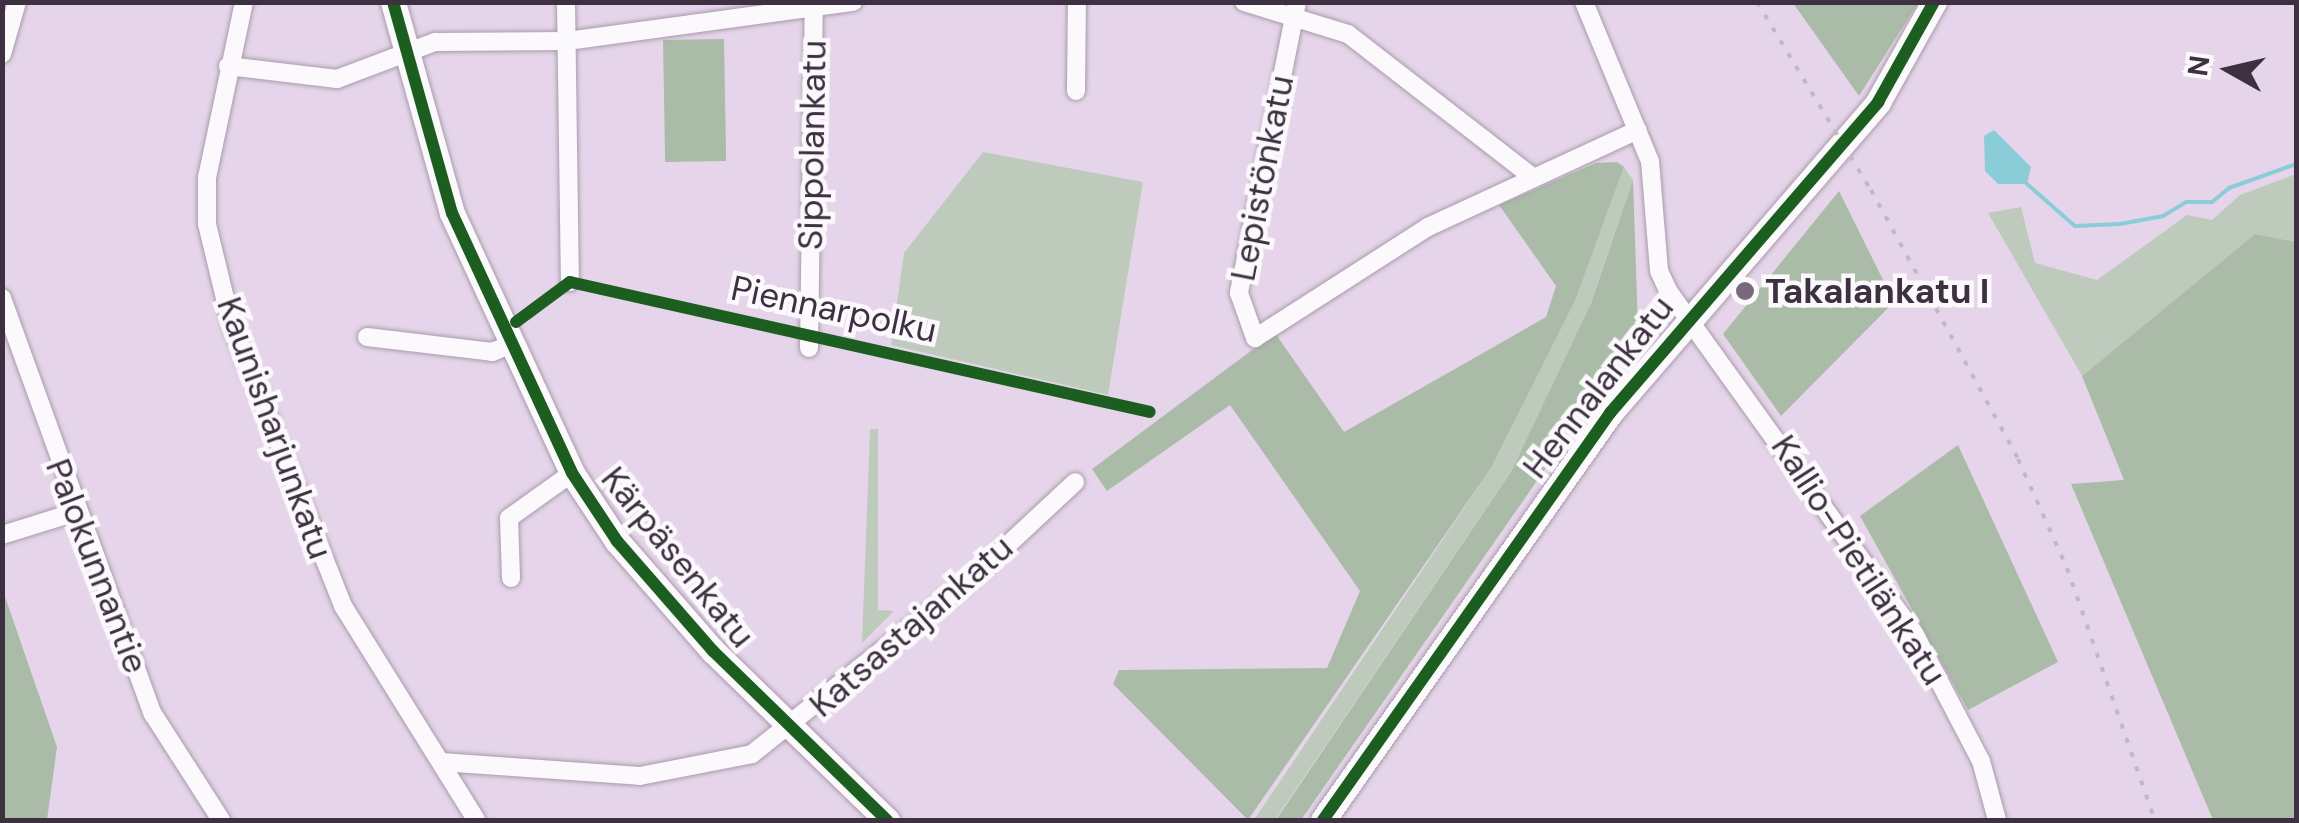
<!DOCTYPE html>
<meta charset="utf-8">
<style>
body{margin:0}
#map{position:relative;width:2299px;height:823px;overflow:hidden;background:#e6d5ea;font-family:"DM Sans",sans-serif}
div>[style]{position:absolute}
.green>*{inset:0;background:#becabc}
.forest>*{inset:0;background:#aabca7;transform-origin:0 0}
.water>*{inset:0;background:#8bcdd7}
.stream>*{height:4px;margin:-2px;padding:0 2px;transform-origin:2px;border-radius:2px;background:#8bcdd7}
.roads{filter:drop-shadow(0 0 2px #a89bab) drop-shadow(0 0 2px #a89bab)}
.street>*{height:18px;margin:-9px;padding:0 9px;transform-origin:9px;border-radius:9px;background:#fbf9fc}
.secondary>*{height:25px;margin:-12.5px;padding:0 12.5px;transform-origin:12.5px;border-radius:12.5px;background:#fbf9fc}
.rail>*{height:4px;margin-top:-2px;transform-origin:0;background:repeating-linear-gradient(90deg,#bebac0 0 5px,transparent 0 15px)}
.cycleway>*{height:12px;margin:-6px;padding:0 6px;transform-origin:6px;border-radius:6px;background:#1b5e20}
.dots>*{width:28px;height:28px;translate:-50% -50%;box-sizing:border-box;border:5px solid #fcf9fd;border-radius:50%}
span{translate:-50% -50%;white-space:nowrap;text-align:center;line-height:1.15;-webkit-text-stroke:9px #fcf9fd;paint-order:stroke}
.street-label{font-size:35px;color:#3d3040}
.poi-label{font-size:35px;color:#3d3040;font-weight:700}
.left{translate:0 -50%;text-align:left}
.frame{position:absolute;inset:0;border:5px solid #3d3040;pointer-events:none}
.north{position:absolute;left:2179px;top:20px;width:100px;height:100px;-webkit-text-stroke:8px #fcf9fd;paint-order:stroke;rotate:278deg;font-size:28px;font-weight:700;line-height:40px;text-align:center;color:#3d3040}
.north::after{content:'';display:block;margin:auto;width:35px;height:45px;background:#3d3040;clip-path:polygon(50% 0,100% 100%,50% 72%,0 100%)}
</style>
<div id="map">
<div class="green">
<div style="clip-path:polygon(983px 152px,1143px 182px,1108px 395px,891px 345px,904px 253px)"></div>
<div style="clip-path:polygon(1624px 167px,1633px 180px,1590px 305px,1511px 472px,1275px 820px,1254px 820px,1491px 468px,1575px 301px)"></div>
<div style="clip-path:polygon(2296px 174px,2296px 242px,2255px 234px,2082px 376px,1988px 213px,2021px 207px,2035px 263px,2097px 280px,2187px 215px,2212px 220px,2240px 195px)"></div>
<div style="clip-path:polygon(870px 429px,878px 429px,878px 610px,894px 611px,862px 643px)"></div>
</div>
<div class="forest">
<div style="clip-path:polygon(1793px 3px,1918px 3px,1859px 96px)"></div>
<div style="left:724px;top:39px;width:122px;height:61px;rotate:89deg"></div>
<div style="clip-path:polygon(1617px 162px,1624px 167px,1575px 301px,1491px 468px,1248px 820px,1113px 684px,1119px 670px,1327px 668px,1360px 591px,1230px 405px,1107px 491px,1092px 469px,1275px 333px,1344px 432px,1546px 317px,1556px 286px,1499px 205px,1596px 163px)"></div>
<div style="clip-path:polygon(1633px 180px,1638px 327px,1576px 403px,1571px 432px,1301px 820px,1276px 820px,1511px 472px,1591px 303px)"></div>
<div style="clip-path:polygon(1839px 191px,1894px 302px,1781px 416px,1723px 334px)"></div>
<div style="clip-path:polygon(2255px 234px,2296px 242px,2296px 820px,2213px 820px,2071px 484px,2124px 480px,2082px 376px)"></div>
<div style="clip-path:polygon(1958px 445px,2058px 662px,1968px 710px,1860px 516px)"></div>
<div style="clip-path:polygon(2px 588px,57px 747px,47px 820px,3px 820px)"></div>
</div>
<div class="water">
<div style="clip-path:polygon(1994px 130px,2031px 167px,2027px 184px,1998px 184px,1985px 171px,1984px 136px)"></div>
</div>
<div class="stream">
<div style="left:2027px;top:184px;width:64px;rotate:41.2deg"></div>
<div style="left:2075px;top:226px;width:45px;rotate:-2.5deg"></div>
<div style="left:2120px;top:224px;width:44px;rotate:-10.5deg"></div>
<div style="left:2163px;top:216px;width:27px;rotate:-31deg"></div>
<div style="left:2186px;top:202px;width:26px"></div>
<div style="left:2212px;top:202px;width:22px;rotate:-39deg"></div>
<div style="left:2229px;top:188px;width:71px;rotate:-19.7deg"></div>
</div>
<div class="roads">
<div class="street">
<div style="left:244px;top:2px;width:179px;rotate:101.9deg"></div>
<div style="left:207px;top:177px;width:47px;rotate:90deg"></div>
<div style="left:207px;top:224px;width:102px;rotate:76.4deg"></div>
<div style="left:231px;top:323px;width:304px;rotate:68.4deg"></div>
<div style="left:343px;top:606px;width:252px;rotate:58.1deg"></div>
<div style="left:566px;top:2px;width:280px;rotate:89.2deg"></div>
<div style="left:1244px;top:2px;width:109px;rotate:17.1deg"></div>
<div style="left:1348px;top:34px;width:232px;rotate:37.8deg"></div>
<div style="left:1297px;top:2px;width:297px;rotate:101.3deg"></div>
<div style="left:1239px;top:293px;width:48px;rotate:70.4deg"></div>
<div style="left:1255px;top:338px;width:206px;rotate:-32.7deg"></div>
<div style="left:1428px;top:227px;width:231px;rotate:-24.8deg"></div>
<div style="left:1584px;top:2px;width:172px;rotate:67.5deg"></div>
<div style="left:1650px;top:161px;width:110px;rotate:85.3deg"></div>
<div style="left:1659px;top:271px;width:23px;rotate:65deg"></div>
<div style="left:1669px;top:292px;width:420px;rotate:54.3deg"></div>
<div style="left:1914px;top:633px;width:144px;rotate:62.4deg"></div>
<div style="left:1981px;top:761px;width:61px;rotate:74.8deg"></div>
<div style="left:2px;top:54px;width:54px;rotate:-73.9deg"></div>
<div style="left:228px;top:66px;width:110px;rotate:6.8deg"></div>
<div style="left:337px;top:79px;width:105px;rotate:-20.7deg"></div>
<div style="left:435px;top:42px;width:132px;rotate:-0.4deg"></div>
<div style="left:567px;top:41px;width:289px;rotate:-7.8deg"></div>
<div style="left:1076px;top:91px;width:89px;rotate:-89.4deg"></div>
<div style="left:2px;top:298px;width:443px;rotate:70.1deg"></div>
<div style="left:153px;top:714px;width:126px;rotate:57.3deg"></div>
<div style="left:367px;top:337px;width:126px;rotate:6.8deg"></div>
<div style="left:492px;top:352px;width:17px;rotate:-21deg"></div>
<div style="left:809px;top:348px;width:345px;rotate:-89.2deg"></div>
<div style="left:2px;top:535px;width:77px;rotate:-17.3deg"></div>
<div style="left:511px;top:578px;width:60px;rotate:-91.9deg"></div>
<div style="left:509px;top:518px;width:77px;rotate:-35.5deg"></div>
<div style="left:441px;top:762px;width:199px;rotate:4deg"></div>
<div style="left:640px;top:776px;width:114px;rotate:-11.1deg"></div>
<div style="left:752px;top:754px;width:278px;rotate:-38.6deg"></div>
<div style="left:969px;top:581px;width:145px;rotate:-43deg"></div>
</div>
<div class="secondary">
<div style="left:393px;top:2px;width:219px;rotate:74.4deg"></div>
<div style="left:452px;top:213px;width:286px;rotate:65.2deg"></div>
<div style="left:572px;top:473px;width:82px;rotate:56.5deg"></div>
<div style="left:617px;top:541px;width:146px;rotate:48.9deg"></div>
<div style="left:713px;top:651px;width:243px;rotate:44.2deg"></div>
<div style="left:1323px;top:820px;width:498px;rotate:-54.8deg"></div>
<div style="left:1610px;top:413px;width:411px;rotate:-49.2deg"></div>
<div style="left:1878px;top:102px;width:115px;rotate:-60.8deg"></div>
</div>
</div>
<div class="rail">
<div style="left:1757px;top:2px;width:220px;rotate:58.8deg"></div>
<div style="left:1871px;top:190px;width:307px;rotate:61.3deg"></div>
<div style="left:2018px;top:459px;width:120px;rotate:65.8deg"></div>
<div style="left:2067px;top:568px;width:267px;rotate:70.8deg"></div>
</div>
<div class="cycleway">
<div style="left:393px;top:2px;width:219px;rotate:74.4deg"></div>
<div style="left:452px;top:213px;width:286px;rotate:65.2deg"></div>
<div style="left:572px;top:473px;width:82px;rotate:56.5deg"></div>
<div style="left:617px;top:541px;width:146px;rotate:48.9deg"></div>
<div style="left:713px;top:651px;width:243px;rotate:44.2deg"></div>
<div style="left:516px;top:322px;width:67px;rotate:-36.5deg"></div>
<div style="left:570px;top:282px;width:594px;rotate:12.63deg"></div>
<div style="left:1323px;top:820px;width:498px;rotate:-54.8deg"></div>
<div style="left:1610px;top:413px;width:411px;rotate:-49.2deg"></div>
<div style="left:1878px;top:102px;width:115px;rotate:-60.8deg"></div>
</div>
<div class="dots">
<div style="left:1745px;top:291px;background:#786a7c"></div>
</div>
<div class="street-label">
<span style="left:812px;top:145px;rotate:-89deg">Sippolankatu</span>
<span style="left:1262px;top:178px;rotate:-79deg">Lepistönkatu</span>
<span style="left:834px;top:309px;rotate:12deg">Piennarpolku</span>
<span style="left:1598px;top:387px;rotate:-52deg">Hennalankatu</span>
<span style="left:275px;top:428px;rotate:70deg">Kaunisharjunkatu</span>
<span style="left:678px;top:557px;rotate:51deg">Kärpäsenkatu</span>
<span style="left:1859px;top:560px;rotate:57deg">Kallio-Pietilänkatu</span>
<span style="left:97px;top:566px;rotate:69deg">Palokunnantie</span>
<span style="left:911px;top:626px;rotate:-41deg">Katsastajankatu</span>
</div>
<div class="poi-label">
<span class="left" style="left:1765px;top:291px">Takalankatu I</span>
</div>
<div class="frame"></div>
<div class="north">N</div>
</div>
